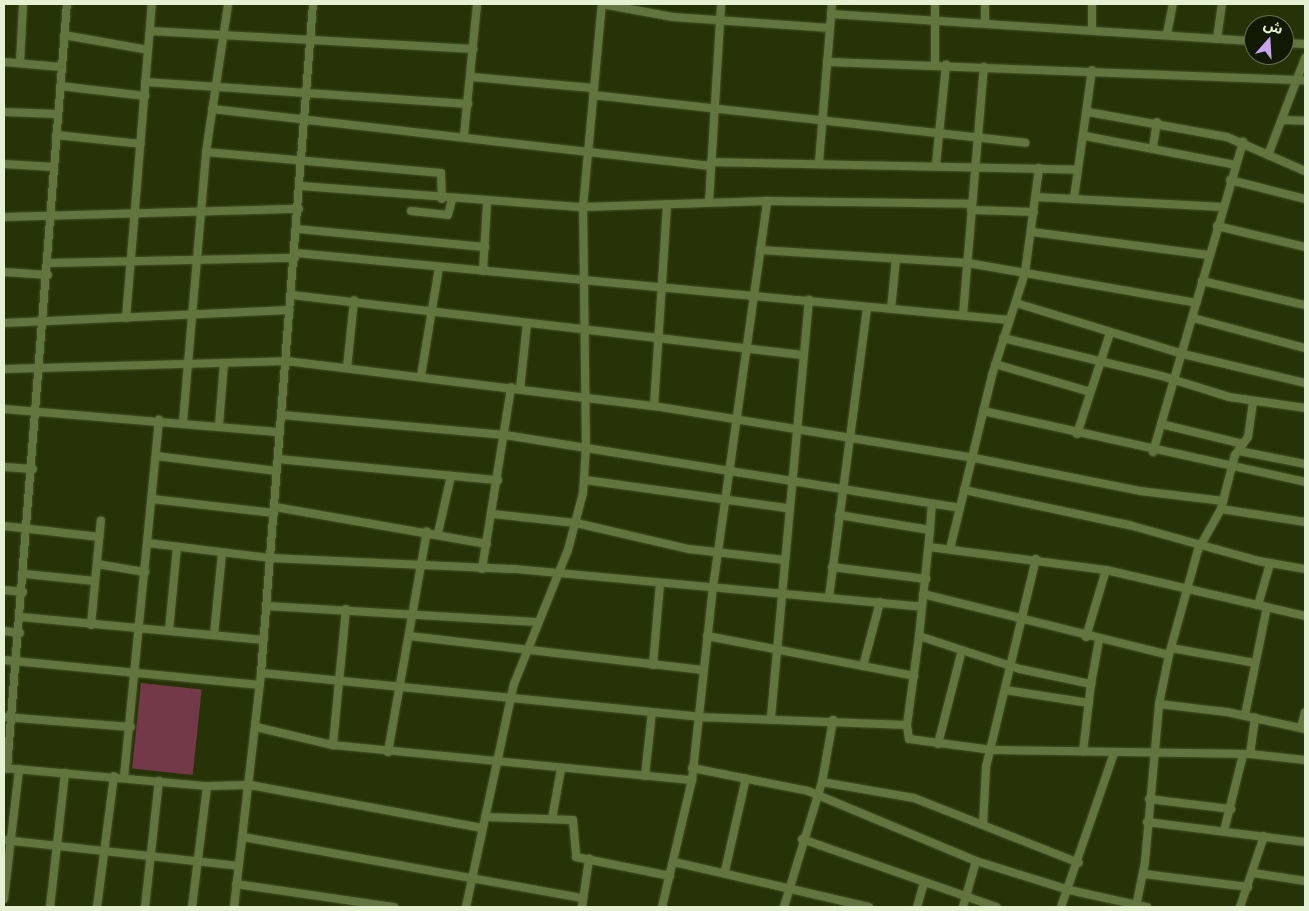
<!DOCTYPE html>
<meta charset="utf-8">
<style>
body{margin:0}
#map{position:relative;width:1309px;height:911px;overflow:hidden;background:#263307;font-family:Mulish,"Noto Sans Arabic",sans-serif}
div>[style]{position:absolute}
.green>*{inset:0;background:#743948;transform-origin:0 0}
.roads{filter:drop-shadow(0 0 1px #455128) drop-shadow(0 0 1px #455128)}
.minor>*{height:8px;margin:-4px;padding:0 4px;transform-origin:4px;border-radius:4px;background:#62753e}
span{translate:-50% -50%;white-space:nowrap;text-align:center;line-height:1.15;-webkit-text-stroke:4.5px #121903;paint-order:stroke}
.frame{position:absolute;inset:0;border:5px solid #e5f1d3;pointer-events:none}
.north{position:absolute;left:1244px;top:15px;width:50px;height:50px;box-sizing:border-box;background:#121903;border:1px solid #666f56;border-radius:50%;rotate:19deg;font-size:14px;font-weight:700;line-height:20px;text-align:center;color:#e5f1d3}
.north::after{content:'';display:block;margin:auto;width:18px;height:22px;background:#c7a6ef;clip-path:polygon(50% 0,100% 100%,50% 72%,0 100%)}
</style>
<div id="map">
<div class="green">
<div style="left:141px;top:683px;width:61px;height:86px;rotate:6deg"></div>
</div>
<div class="roads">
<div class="minor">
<div style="left:602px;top:4px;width:72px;rotate:10.4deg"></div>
<div style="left:673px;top:17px;width:157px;rotate:4deg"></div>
<div style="left:831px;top:14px;width:424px;rotate:3.7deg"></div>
<div style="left:985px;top:22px;width:18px;rotate:-90deg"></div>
<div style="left:1092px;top:29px;width:25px;rotate:-90deg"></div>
<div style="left:150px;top:31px;width:324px;rotate:3.2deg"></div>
<div style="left:1167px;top:34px;width:31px;rotate:-79deg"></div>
<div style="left:64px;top:35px;width:85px;rotate:10.1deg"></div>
<div style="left:1217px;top:39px;width:35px;rotate:-82deg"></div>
<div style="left:1284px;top:43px;width:21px;rotate:3deg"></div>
<div style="left:4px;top:62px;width:57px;rotate:5deg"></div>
<div style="left:20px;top:62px;width:58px;rotate:-87deg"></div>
<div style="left:827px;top:62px;width:478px;rotate:2.2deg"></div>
<div style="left:935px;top:64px;width:60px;rotate:-90deg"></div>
<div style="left:472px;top:77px;width:121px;rotate:5.2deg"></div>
<div style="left:145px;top:82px;width:324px;rotate:3.9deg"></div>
<div style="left:60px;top:86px;width:86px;rotate:6.7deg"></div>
<div style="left:593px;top:95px;width:435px;rotate:6.3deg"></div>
<div style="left:212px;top:109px;width:502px;rotate:6.52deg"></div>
<div style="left:4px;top:112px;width:54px;rotate:2.1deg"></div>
<div style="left:1088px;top:112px;width:141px;rotate:10.2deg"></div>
<div style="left:1227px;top:137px;width:85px;rotate:23.6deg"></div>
<div style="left:1282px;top:120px;width:23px;rotate:2deg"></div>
<div style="left:56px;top:135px;width:85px;rotate:6deg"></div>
<div style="left:464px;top:135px;width:132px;rotate:-84.3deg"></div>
<div style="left:1085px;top:136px;width:153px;rotate:10.9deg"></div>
<div style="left:1153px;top:147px;width:25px;rotate:-81deg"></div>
<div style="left:206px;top:152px;width:236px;rotate:5.1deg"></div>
<div style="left:441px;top:173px;width:26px;rotate:88deg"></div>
<div style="left:1268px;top:155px;width:104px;rotate:-69.1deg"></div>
<div style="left:711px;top:162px;width:367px;rotate:1.2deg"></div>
<div style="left:819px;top:162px;width:159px;rotate:-85.3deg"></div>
<div style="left:4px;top:164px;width:50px;rotate:3.4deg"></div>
<div style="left:936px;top:164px;width:100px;rotate:-84.2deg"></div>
<div style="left:1230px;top:180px;width:77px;rotate:14.2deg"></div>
<div style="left:301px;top:186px;width:283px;rotate:4.3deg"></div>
<div style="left:583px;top:207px;width:184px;rotate:-1.9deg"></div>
<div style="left:767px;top:201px;width:204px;rotate:0.8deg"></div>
<div style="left:1036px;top:197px;width:187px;rotate:3.1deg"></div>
<div style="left:1074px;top:198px;width:129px;rotate:-82deg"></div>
<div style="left:709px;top:202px;width:198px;rotate:-86.5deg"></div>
<div style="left:971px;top:210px;width:63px;rotate:1.8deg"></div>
<div style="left:411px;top:211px;width:37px;rotate:6deg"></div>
<div style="left:448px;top:215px;width:16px;rotate:-75deg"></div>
<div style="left:4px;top:217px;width:295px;rotate:-1.6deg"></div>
<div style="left:1217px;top:226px;width:90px;rotate:13.4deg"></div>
<div style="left:298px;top:229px;width:188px;rotate:5.5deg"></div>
<div style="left:1032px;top:232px;width:178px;rotate:7.4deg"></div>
<div style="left:760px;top:250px;width:208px;rotate:3.6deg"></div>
<div style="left:968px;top:263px;width:232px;rotate:9.9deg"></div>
<div style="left:296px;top:253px;width:716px;rotate:5.37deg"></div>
<div style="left:49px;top:263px;width:246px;rotate:-1.2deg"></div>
<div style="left:483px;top:271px;width:68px;rotate:-86.6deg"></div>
<div style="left:4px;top:272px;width:44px;rotate:3.9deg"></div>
<div style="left:1202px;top:281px;width:106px;rotate:13.1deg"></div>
<div style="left:292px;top:295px;width:514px;rotate:6.71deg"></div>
<div style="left:1016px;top:303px;width:175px;rotate:17deg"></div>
<div style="left:1183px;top:354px;width:125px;rotate:13.4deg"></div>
<div style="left:891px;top:309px;width:50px;rotate:-84.3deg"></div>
<div style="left:963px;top:315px;width:249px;rotate:-85.2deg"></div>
<div style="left:126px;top:318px;width:315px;rotate:-85.3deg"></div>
<div style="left:1193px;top:318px;width:116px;rotate:15deg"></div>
<div style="left:4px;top:323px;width:286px;rotate:-2.6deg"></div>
<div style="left:1003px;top:338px;width:163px;rotate:13.4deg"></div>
<div style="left:1162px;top:376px;width:70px;rotate:17.4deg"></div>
<div style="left:1229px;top:397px;width:77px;rotate:8.2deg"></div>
<div style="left:995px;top:364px;width:99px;rotate:16.4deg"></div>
<div style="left:347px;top:368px;width:68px;rotate:-84.1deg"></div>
<div style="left:4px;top:369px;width:282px;rotate:-1.6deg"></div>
<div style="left:286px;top:361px;width:371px;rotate:7deg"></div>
<div style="left:654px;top:406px;width:324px;rotate:9.2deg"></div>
<div style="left:974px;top:458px;width:169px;rotate:11.2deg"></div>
<div style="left:1140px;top:491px;width:84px;rotate:6.9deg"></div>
<div style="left:421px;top:376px;width:110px;rotate:-80.6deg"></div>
<div style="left:520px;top:389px;width:66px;rotate:-83.9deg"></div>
<div style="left:654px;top:406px;width:202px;rotate:-86.3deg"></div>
<div style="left:4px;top:409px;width:277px;rotate:4.8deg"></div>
<div style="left:983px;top:411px;width:330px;rotate:12.4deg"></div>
<div style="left:282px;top:415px;width:224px;rotate:5.1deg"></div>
<div style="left:505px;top:435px;width:460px;rotate:9.1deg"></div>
<div style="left:183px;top:422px;width:271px;rotate:-85.1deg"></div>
<div style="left:206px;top:152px;width:150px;rotate:-81.5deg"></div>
<div style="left:1161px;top:424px;width:84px;rotate:13.7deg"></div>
<div style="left:219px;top:425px;width:62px;rotate:-85.4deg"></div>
<div style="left:1077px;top:434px;width:106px;rotate:-71.9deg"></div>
<div style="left:1239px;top:451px;width:67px;rotate:11.1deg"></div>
<div style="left:1153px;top:452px;width:323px;rotate:-73.8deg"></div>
<div style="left:156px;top:456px;width:122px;rotate:7.1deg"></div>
<div style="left:278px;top:459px;width:221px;rotate:5.5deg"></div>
<div style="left:4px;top:467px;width:29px;rotate:4deg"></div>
<div style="left:585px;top:480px;width:205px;rotate:7.9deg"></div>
<div style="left:964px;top:490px;width:169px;rotate:12deg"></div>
<div style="left:1129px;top:525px;width:135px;rotate:15.5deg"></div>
<div style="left:1259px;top:561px;width:47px;rotate:9.9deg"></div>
<div style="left:152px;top:499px;width:123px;rotate:6.5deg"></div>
<div style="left:275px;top:507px;width:215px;rotate:9.9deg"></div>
<div style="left:1221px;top:509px;width:85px;rotate:8.8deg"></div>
<div style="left:493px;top:514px;width:83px;rotate:6.2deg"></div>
<div style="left:576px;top:523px;width:116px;rotate:13deg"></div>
<div style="left:689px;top:549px;width:96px;rotate:6.6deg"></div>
<div style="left:839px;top:515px;width:92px;rotate:9.4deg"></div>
<div style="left:930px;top:530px;width:107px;rotate:95.9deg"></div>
<div style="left:4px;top:526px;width:96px;rotate:6.6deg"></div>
<div style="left:930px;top:530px;width:26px;rotate:-86deg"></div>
<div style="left:438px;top:533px;width:58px;rotate:-77.2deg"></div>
<div style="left:148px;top:543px;width:124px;rotate:7deg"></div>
<div style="left:271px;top:558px;width:244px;rotate:2.6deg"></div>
<div style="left:515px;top:569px;width:408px;rotate:5.3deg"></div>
<div style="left:929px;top:547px;width:178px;rotate:7.4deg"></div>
<div style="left:1106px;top:570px;width:204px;rotate:13deg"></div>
<div style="left:950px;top:549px;width:179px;rotate:-76.4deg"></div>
<div style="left:992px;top:375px;width:107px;rotate:-72.1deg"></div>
<div style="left:1025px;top:273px;width:106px;rotate:-82.4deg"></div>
<div style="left:97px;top:564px;width:49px;rotate:9.5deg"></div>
<div style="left:832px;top:567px;width:95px;rotate:7.3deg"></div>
<div style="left:482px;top:569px;width:184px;rotate:-80.9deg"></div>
<div style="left:25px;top:574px;width:70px;rotate:5.7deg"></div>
<div style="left:4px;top:590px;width:19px;rotate:6deg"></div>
<div style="left:923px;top:594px;width:253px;rotate:13.9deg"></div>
<div style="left:829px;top:597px;width:292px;rotate:-82.5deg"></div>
<div style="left:1258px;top:605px;width:43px;rotate:-73.7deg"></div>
<div style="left:267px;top:606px;width:272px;rotate:3.4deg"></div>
<div style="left:346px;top:609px;width:137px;rotate:95.5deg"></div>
<div style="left:333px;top:745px;width:361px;rotate:5.6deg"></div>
<div style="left:21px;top:617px;width:244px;rotate:5.4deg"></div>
<div style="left:91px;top:625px;width:105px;rotate:-84.6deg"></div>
<div style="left:169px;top:630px;width:83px;rotate:-84.5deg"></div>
<div style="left:4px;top:631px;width:16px;rotate:7deg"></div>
<div style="left:214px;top:635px;width:82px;rotate:-84.4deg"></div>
<div style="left:409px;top:636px;width:296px;rotate:6.6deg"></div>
<div style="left:707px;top:636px;width:211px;rotate:10.9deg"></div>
<div style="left:1086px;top:637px;width:70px;rotate:-73.4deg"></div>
<div style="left:1171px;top:648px;width:85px;rotate:10.1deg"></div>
<div style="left:4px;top:660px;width:257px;rotate:5.6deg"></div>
<div style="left:653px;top:665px;width:82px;rotate:-85.1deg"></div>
<div style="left:863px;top:666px;width:66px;rotate:-75.1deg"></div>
<div style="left:261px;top:673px;width:439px;rotate:5.7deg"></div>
<div style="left:698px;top:717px;width:209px;rotate:2.2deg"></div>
<div style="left:907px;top:725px;width:14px;rotate:82deg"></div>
<div style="left:909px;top:739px;width:84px;rotate:7.5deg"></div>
<div style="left:992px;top:750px;width:258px;rotate:0.9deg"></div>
<div style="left:1250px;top:754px;width:55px;rotate:6.2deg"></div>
<div style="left:1091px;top:684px;width:45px;rotate:-79.7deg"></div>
<div style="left:1005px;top:690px;width:85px;rotate:8.8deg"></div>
<div style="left:1159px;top:704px;width:68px;rotate:6.7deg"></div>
<div style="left:1227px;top:712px;width:80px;rotate:12.3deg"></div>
<div style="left:1245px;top:715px;width:110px;rotate:-78.5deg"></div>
<div style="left:4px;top:717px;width:127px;rotate:4.5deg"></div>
<div style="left:771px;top:717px;width:419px;rotate:-84.8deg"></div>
<div style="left:907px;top:725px;width:90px;rotate:-82.3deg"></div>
<div style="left:919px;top:636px;width:106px;rotate:18.1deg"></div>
<div style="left:1020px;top:669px;width:73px;rotate:11.9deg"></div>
<div style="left:1091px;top:684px;width:68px;rotate:96.7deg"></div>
<div style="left:256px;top:727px;width:79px;rotate:13.2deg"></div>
<div style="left:1301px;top:728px;width:16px;rotate:-76deg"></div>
<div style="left:938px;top:744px;width:97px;rotate:-75.7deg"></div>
<div style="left:388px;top:752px;width:224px;rotate:-80deg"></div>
<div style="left:1250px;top:754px;width:37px;rotate:-82deg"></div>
<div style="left:4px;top:768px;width:204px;rotate:5.1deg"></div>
<div style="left:207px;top:786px;width:43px;rotate:-1.3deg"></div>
<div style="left:250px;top:785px;width:236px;rotate:10.5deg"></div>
<div style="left:692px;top:768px;width:118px;rotate:11.2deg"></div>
<div style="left:808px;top:791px;width:182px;rotate:22.6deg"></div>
<div style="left:976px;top:861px;width:97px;rotate:17.3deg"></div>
<div style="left:1069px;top:890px;width:80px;rotate:12.3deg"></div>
<div style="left:7px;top:769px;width:767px;rotate:-85.52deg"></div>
<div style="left:645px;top:776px;width:64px;rotate:-83.8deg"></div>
<div style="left:124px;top:777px;width:359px;rotate:-84.4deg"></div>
<div style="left:822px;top:782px;width:93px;rotate:9.9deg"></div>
<div style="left:914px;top:798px;width:177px;rotate:21.5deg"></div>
<div style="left:1149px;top:799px;width:83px;rotate:7deg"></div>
<div style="left:485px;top:817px;width:88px;rotate:2deg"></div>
<div style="left:573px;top:820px;width:37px;rotate:85deg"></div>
<div style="left:576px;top:857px;width:96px;rotate:11.4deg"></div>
<div style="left:552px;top:819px;width:51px;rotate:-79.8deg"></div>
<div style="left:1147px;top:822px;width:159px;rotate:7.2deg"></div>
<div style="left:983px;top:825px;width:58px;rotate:-87deg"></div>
<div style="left:986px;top:767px;width:214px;rotate:-76.5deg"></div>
<div style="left:1224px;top:831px;width:78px;rotate:-76deg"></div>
<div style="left:243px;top:837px;width:345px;rotate:10.2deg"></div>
<div style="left:802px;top:839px;width:206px;rotate:19.3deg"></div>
<div style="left:4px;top:840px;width:236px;rotate:6.3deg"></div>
<div style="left:674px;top:862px;width:200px;rotate:13deg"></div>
<div style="left:725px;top:871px;width:95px;rotate:-77.3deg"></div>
<div style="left:1253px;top:873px;width:53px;rotate:8.7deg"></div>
<div style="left:1144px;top:874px;width:105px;rotate:7.1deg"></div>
<div style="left:236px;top:884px;width:160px;rotate:8.3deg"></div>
<div style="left:4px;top:899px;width:131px;rotate:-83.4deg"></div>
<div style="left:50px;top:907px;width:135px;rotate:-83.6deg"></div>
<div style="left:97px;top:907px;width:132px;rotate:-82.6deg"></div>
<div style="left:145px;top:907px;width:127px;rotate:-83.7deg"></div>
<div style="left:192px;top:907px;width:122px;rotate:-82.9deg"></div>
<div style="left:234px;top:907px;width:236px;rotate:-83.4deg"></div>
<div style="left:261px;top:673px;width:671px;rotate:-85.56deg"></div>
<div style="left:466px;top:907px;width:228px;rotate:-77.9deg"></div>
<div style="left:514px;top:684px;width:144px;rotate:-68.1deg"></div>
<div style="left:568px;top:550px;width:59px;rotate:-75.3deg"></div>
<div style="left:583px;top:493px;width:45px;rotate:-86.2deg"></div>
<div style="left:586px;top:448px;width:241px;rotate:-90.7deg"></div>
<div style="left:583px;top:207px;width:204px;rotate:-84.7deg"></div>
<div style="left:582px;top:907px;width:49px;rotate:-81.7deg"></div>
<div style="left:662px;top:907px;width:130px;rotate:-76.7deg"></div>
<div style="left:692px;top:780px;width:194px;rotate:-83.8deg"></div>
<div style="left:713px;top:587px;width:390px;rotate:-82deg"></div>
<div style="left:784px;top:907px;width:131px;rotate:-73.1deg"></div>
<div style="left:822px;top:782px;width:63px;rotate:-79.9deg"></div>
<div style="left:917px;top:907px;width:25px;rotate:-74deg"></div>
<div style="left:963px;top:907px;width:48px;rotate:-74.2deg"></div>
<div style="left:1061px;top:907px;width:163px;rotate:-71deg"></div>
<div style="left:1136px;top:907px;width:46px;rotate:-78.7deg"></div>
<div style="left:1145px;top:862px;width:159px;rotate:-84.9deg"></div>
<div style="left:1159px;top:704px;width:50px;rotate:-78.5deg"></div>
<div style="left:1169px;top:655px;width:109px;rotate:-74.6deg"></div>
<div style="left:1198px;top:550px;width:47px;rotate:-60.7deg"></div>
<div style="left:1221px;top:509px;width:56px;rotate:-75.5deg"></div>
<div style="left:1235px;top:455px;width:22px;rotate:-54deg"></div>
<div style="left:1248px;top:437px;width:35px;rotate:-82deg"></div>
<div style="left:1240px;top:907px;width:75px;rotate:-71.3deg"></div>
</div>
</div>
<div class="frame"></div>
<div class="north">ش</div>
</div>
